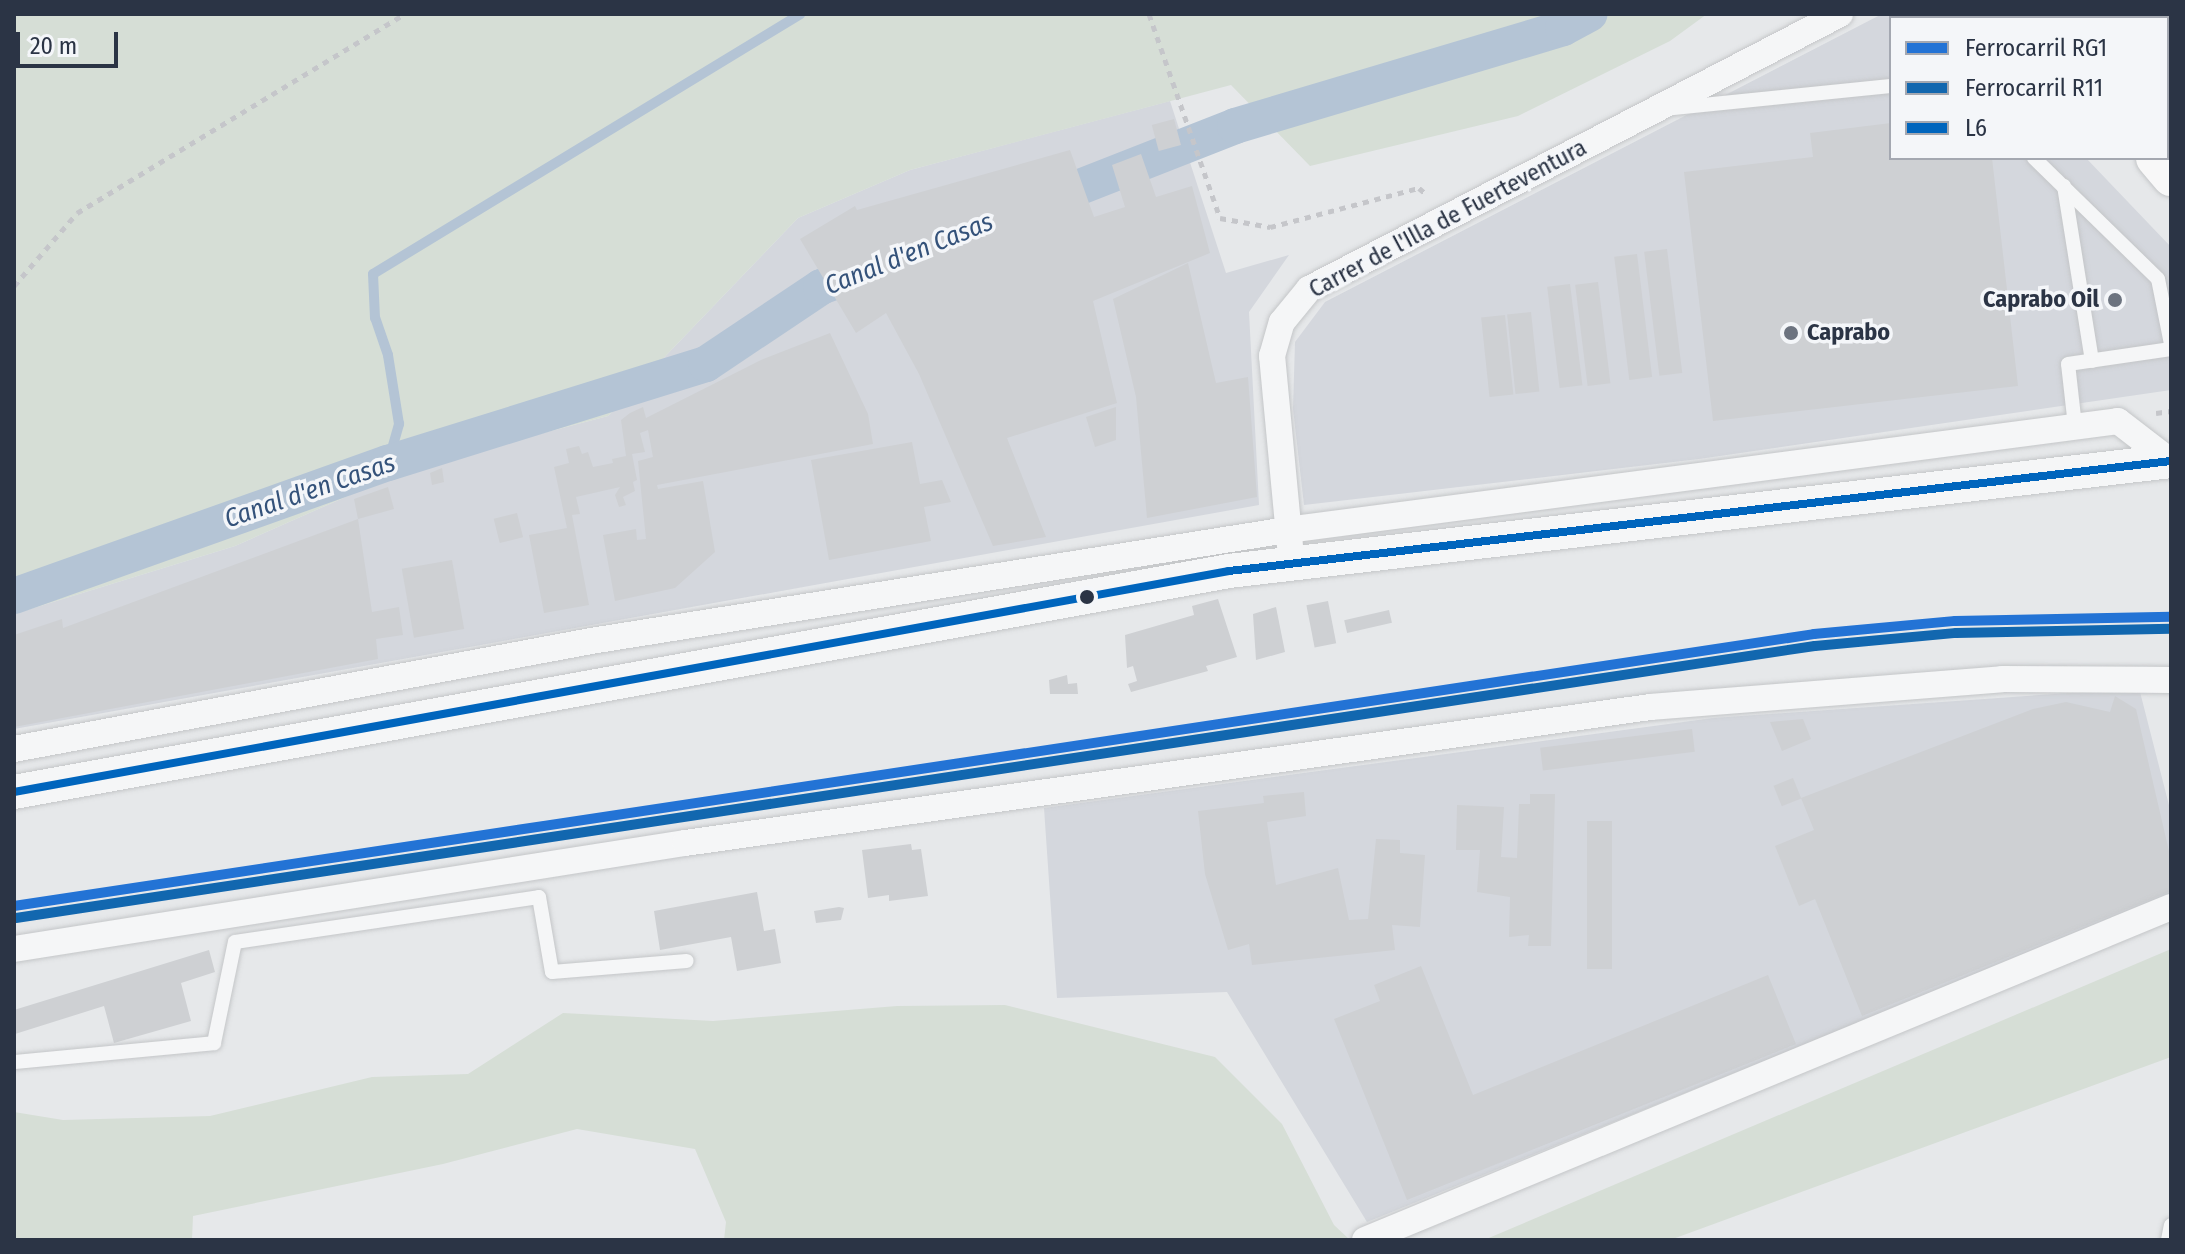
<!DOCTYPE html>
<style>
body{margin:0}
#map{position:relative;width:2185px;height:1254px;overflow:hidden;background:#e6e8ea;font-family:"Fira Sans Condensed",sans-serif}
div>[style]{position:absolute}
.built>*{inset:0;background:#d4d7dd}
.green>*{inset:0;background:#d6ded6}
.stream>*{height:10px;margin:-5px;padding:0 5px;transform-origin:5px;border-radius:5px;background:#b4c4d5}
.canal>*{height:36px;margin:-18px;padding:0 18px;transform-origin:18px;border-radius:18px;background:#b4c4d5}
.building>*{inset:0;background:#ced0d3;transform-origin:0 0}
.path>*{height:5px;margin-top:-2.5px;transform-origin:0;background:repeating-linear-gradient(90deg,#c5c6ca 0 6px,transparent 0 12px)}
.roads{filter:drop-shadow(0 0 2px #c4c6c8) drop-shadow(0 0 2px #c4c6c8)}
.service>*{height:14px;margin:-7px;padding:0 7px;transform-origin:7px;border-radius:7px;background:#f5f6f7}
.minor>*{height:26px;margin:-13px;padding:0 13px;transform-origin:13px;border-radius:13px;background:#f5f6f7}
.tertiary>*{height:34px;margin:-17px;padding:0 17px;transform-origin:17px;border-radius:17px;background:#f5f6f7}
.secondary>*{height:38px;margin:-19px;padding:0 19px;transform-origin:19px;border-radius:19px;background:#f8f8f8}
.bus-1>*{height:8px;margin:-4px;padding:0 4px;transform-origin:4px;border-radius:4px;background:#0065bd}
.rail-1>*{height:10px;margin:-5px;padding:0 5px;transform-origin:5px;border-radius:5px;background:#2373d5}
.rail-2>*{height:10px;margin:-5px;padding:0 5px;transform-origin:5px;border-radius:5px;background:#1267af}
.dots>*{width:22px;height:22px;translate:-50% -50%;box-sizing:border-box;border:4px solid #f4f6f9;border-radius:50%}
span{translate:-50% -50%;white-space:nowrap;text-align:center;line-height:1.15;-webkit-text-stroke:7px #f4f6f9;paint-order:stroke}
.street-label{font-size:24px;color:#2b3445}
.poi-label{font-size:24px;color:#2b3445;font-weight:700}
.right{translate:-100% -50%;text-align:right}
.left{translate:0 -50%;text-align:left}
.water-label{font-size:26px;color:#34527a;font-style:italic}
.frame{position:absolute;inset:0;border:16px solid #2b3445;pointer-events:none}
.legend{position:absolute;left:1889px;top:16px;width:280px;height:144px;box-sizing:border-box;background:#f4f6f9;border:2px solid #a4a8b1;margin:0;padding:10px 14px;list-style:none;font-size:24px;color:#2b3445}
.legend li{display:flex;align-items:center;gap:16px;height:40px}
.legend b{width:40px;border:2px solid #a4a8b1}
.scale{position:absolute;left:16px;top:32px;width:102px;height:36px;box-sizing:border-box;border:4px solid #2b3445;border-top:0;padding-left:10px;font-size:24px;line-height:28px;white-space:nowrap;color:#2b3445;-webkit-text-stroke:6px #f4f6f9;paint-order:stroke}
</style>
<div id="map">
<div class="built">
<div style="clip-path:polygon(1882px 14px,1951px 18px,1891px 18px,1891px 158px,2086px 158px,2171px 247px,2171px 390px,1699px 459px,1304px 505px,1293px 409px,1295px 342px,1325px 302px)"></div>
<div style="clip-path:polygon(1170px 101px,1226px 273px,1289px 255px,1249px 312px,1259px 505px,14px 729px,14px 614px,235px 546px,413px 467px,608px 416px,798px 218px,910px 170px)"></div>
<div style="clip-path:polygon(2139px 688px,2171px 813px,2171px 896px,1367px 1222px,1227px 992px,1057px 998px,1044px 808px,1713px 718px)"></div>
</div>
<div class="green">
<div style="clip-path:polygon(14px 14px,1707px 14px,1670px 41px,1518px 116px,1310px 166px,1231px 85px,910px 170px,798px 218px,608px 416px,413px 467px,235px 546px,14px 614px)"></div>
<div style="clip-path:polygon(2171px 949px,2171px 1057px,1670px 1240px,1484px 1240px)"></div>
<div style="clip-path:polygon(1005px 1005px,1215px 1057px,1282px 1124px,1334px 1225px,1350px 1240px,724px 1240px,726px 1222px,695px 1149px,577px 1129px,443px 1164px,193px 1216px,192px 1240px,14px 1240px,14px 1112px,63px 1120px,210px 1116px,372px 1077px,468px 1074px,563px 1013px,713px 1021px,897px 1006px)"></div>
</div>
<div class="stream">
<div style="left:388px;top:463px;width:41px;rotate:-74.2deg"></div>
<div style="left:399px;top:424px;width:70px;rotate:-99.1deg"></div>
<div style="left:388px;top:355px;width:39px;rotate:-109deg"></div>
<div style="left:375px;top:318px;width:44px;rotate:-92.6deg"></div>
<div style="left:373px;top:274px;width:500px;rotate:-31.3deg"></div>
</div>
<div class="canal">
<div style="left:1039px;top:203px;width:211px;rotate:-21.4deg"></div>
<div style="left:1235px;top:126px;width:342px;rotate:-16.6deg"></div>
<div style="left:1563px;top:28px;width:30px;rotate:-28deg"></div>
<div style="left:14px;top:596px;width:397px;rotate:-19.6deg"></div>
<div style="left:388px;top:463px;width:333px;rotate:-17.3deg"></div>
<div style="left:706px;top:364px;width:138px;rotate:-33.8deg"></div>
<div style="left:821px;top:287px;width:54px;rotate:-20.4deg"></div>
</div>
<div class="building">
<div style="left:1174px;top:119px;width:27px;height:23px;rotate:75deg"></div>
<div style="clip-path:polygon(1891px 123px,1891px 158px,1992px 158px,2018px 386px,1713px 421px,1684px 172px,1813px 157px,1810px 133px)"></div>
<div style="clip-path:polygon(1070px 150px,1094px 217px,1125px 207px,1112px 165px,1141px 154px,1156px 197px,1192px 186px,1210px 253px,1093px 301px,1117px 403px,1007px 438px,1046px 537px,993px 546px,919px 374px,886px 313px,856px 333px,800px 239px,855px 206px,857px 210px)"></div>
<div style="left:1667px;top:249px;width:125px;height:23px;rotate:83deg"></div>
<div style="left:1637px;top:254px;width:124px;height:23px;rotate:83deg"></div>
<div style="clip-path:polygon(1188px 263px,1216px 383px,1248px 377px,1257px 497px,1147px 518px,1136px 397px,1113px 299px)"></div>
<div style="left:1598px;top:282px;width:102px;height:23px;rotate:83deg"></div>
<div style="left:1570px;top:284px;width:102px;height:23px;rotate:83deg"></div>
<div style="left:1531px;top:312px;width:80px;height:24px;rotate:84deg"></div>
<div style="left:1505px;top:315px;width:80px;height:24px;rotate:84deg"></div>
<div style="clip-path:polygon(830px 333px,868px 414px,873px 444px,657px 485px,658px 489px,703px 481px,715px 552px,675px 588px,615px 601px,603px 535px,636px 529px,637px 540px,646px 539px,638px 461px,653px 457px,648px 430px,640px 433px,645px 452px,632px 454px,637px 480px,633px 482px,635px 491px,623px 497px,626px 505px,619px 507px,615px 495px,620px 487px,576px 497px,580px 514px,572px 515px,589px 605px,544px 613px,529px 535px,567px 528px,554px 467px,569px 463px,566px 449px,579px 446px,582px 454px,588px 452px,593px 467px,613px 463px,612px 459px,626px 456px,621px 420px,630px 413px,643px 407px,646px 418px,761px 360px)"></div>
<div style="clip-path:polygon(1116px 407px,1116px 440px,1095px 447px,1086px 417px)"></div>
<div style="clip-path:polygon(912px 442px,920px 484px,942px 480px,951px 502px,924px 507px,931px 541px,829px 560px,811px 460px)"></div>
<div style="clip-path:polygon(442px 468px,444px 482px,432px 485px,430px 473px)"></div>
<div style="clip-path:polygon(388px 487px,394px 509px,358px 519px,354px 499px)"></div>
<div style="left:517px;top:513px;width:25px;height:24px;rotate:76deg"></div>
<div style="clip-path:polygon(358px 519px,372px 612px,399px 607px,403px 635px,376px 639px,378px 659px,14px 727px,14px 635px,62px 619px,63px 628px)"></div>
<div style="left:452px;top:560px;width:70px;height:51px;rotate:80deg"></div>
<div style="clip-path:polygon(1218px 599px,1237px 657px,1206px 666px,1208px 671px,1131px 692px,1128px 684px,1137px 681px,1133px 666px,1127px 668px,1125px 635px,1194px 615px,1192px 606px)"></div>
<div style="left:1328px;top:601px;width:43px;height:22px;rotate:79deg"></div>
<div style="clip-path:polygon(1276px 607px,1285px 652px,1256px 660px,1253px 614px)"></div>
<div style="left:1389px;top:610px;width:13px;height:46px;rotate:77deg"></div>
<div style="clip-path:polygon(1067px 675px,1068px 684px,1077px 683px,1078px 694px,1050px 694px,1049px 680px)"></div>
<div style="clip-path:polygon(2115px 696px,2136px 709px,2171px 860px,2171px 891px,1862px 1016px,1815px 899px,1799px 906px,1775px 846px,1814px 830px,1801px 798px,2033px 709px,2066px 702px,2110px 712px)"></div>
<div style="clip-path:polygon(1803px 719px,1811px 739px,1782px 751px,1770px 722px)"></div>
<div style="left:1692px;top:729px;width:23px;height:153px;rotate:83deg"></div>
<div style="left:1793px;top:778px;width:22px;height:21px;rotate:68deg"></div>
<div style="clip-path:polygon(1304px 792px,1306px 816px,1267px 822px,1276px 885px,1338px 868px,1349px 920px,1368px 919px,1376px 839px,1400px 840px,1400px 853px,1425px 855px,1420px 927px,1392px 925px,1395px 950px,1252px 965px,1249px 944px,1228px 950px,1205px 874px,1198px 811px,1264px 803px,1263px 796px)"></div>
<div style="clip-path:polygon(1530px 794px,1555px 794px,1551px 946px,1528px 946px,1529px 935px,1509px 937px,1510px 897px,1477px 892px,1480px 850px,1456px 850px,1457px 805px,1504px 807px,1501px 857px,1517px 858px,1519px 804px,1530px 804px)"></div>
<div style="left:1587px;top:821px;width:25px;height:148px"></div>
<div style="clip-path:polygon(911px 844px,912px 850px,921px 849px,928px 896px,889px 901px,889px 895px,868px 898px,862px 850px)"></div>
<div style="clip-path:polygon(757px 892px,764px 931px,775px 929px,781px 963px,737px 971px,731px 937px,660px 950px,654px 911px)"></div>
<div style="clip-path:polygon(839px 907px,844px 908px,841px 920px,816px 923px,814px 911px)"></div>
<div style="clip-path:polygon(209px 950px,215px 972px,181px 983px,191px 1021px,114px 1043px,104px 1006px,15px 1034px,14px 1010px)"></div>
<div style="clip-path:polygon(1421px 966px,1473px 1095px,1768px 975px,1796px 1044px,1407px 1200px,1334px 1019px,1380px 1001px,1374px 985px)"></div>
</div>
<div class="path">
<div style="left:1149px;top:14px;width:216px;rotate:70.8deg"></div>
<div style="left:1220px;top:218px;width:51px;rotate:10.2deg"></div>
<div style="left:1270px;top:227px;width:154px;rotate:-14.7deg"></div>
<div style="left:1419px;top:188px;width:11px;rotate:41deg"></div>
<div style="left:14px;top:286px;width:96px;rotate:-49.2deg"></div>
<div style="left:77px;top:213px;width:383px;rotate:-31.3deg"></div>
<div style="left:2156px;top:413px;width:15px;rotate:-8deg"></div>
</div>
<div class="roads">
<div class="service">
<div style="left:1673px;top:108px;width:219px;rotate:-5.8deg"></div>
<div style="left:2034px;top:158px;width:173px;rotate:44.3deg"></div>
<div style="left:2158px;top:279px;width:66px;rotate:78.7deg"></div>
<div style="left:2064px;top:186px;width:177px;rotate:80.9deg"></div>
<div style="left:2075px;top:426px;width:62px;rotate:-96.4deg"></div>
<div style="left:2068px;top:364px;width:104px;rotate:-8.3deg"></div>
<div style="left:14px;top:1062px;width:201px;rotate:-5.4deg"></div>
<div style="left:214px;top:1043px;width:103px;rotate:-78.3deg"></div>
<div style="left:235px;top:942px;width:307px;rotate:-8.4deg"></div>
<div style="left:539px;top:897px;width:76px;rotate:80.2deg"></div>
<div style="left:552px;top:972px;width:135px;rotate:-4.7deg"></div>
<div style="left:2168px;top:1240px;width:15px;rotate:-79deg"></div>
</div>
<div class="minor">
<div style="left:1290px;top:546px;width:191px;rotate:-95.4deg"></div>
<div style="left:1272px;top:356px;width:35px;rotate:-74deg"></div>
<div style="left:1282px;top:322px;width:43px;rotate:-50.7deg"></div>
<div style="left:1309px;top:289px;width:598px;rotate:-27.38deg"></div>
<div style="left:14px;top:749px;width:587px;rotate:-10.6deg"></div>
<div style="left:591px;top:641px;width:705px;rotate:-9.06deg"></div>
<div style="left:1287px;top:530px;width:838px;rotate:-7.47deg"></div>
<div style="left:2118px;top:421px;width:66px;rotate:37.6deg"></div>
<div style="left:14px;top:949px;width:679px;rotate:-8.98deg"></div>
<div style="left:685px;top:843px;width:975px;rotate:-8.02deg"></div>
<div style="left:1650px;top:707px;width:353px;rotate:-4.5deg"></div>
<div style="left:2002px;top:679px;width:169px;rotate:0.3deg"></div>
<div style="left:1365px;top:1240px;width:872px;rotate:-22.45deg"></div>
</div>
<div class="tertiary">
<div style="left:14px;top:792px;width:1235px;rotate:-10.31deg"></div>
<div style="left:1229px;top:571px;width:948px;rotate:-6.66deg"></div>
</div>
<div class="secondary">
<div style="left:2029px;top:14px;width:5px;rotate:53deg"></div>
<div style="left:2068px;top:14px;width:5px;rotate:53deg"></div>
<div style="left:2167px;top:128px;width:6px;rotate:51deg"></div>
<div style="left:2155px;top:158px;width:25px;rotate:50deg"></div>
</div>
</div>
<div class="bus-1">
<div style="left:14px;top:792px;width:1235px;rotate:-10.31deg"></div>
<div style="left:1229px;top:571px;width:948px;rotate:-6.66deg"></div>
</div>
<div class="rail-1">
<div style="left:14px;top:906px;width:1820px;rotate:-8.59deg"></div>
<div style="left:1814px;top:634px;width:142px;rotate:-5.3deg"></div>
<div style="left:1955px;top:621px;width:216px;rotate:-1.1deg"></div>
</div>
<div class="rail-2">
<div style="left:16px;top:918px;width:1819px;rotate:-8.6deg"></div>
<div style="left:1815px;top:646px;width:142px;rotate:-5.3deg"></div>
<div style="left:1956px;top:633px;width:215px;rotate:-1.1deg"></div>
</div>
<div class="dots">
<div style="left:2115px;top:300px;background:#6c737f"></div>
<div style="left:1791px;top:333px;background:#6c737f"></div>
<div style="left:1087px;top:597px;background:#2b3445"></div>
</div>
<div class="street-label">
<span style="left:1448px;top:219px;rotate:-28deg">Carrer de l'Illa de Fuerteventura</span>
</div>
<div class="poi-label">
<span class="right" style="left:2099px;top:300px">Caprabo Oil</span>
<span class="left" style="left:1807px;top:333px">Caprabo</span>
</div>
<div class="water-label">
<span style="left:909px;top:254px;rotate:-22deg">Canal d'en Casas</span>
<span style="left:310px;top:491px;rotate:-19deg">Canal d'en Casas</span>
</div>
<div class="frame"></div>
<ul class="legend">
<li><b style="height:10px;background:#2373d5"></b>Ferrocarril RG1</li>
<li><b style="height:10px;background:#1267af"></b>Ferrocarril R11</li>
<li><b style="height:10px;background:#0065bd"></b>L6</li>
</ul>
<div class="scale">20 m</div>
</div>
